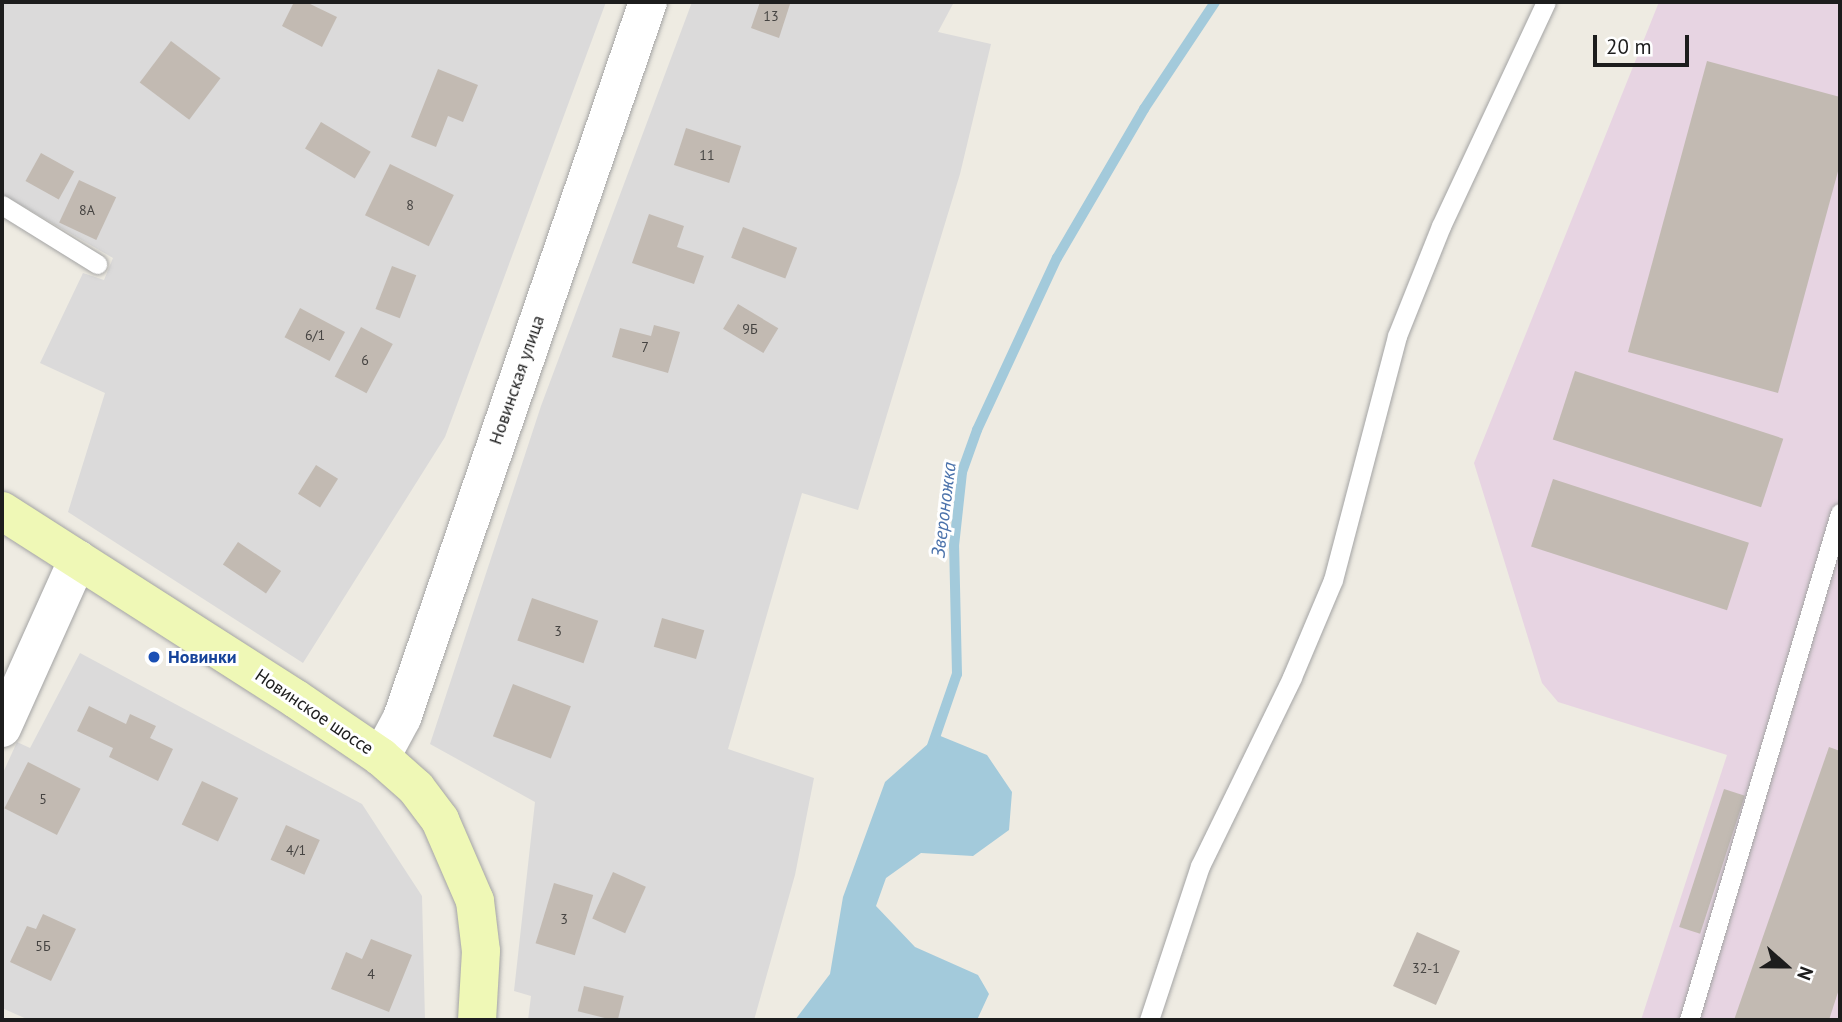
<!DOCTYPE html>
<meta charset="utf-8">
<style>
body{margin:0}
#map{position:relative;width:1842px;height:1022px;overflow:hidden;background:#eeebe2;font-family:"PT Sans",sans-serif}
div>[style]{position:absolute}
.residential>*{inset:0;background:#dbdada}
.industrial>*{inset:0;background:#e7d4e2}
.water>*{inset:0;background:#a3cadb}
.stream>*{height:10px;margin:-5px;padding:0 5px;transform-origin:5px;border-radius:5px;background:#a3cadb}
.building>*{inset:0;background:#c2bab2;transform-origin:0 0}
.roads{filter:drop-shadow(0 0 2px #a4a4a4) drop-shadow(0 0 2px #a4a4a4)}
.lane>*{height:19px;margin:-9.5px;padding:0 9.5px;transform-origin:9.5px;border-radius:9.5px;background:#fff}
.street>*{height:38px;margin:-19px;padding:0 19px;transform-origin:19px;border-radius:19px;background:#fff}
.secondary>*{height:38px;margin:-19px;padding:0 19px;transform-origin:19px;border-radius:19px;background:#eff8b6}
.dots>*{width:19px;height:19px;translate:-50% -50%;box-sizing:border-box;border:4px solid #fff;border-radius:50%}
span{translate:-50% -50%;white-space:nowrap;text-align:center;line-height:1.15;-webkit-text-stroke:6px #fff;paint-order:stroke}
.number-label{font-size:14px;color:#464442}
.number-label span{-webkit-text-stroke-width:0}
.street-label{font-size:18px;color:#1d1d1d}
.transit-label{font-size:18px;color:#164399;font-weight:700}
.left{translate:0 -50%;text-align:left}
.water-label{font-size:19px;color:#4b72ab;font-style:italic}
.frame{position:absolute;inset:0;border:4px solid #1d1d1d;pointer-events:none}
.north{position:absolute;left:1751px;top:931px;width:70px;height:70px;-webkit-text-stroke:5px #fff;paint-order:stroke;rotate:111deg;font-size:19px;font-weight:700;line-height:28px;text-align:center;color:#1d1d1d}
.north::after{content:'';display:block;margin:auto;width:24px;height:32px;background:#1d1d1d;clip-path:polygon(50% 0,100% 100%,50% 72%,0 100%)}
.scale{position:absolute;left:1593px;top:35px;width:96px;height:32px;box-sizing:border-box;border:4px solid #1d1d1d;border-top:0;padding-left:9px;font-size:21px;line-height:24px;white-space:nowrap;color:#1d1d1d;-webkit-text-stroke:5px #fff;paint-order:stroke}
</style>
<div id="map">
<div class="residential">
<div style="clip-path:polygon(2px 2px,606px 2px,445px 437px,303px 663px,68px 512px,105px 393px,40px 363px,83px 273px,104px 280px,113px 258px,2px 194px)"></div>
<div style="clip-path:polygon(692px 2px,954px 2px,938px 32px,991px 44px,960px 174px,858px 510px,802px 493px,728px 749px,814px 778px,795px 875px,754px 1020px,528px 1020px,531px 996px,514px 991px,535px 802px,430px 744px,541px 406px)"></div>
<div style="clip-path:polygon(80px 653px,362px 804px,422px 896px,425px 1020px,29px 1020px,2px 1008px,2px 775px,17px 742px,30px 748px)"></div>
</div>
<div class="industrial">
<div style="clip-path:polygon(1659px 2px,1840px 2px,1840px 1020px,1641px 1020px,1727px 755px,1558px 702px,1542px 683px,1474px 463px)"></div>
</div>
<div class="water">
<div style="clip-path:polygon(938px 735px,987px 755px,1012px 792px,1009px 830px,973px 856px,921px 853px,886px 878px,876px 906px,915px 947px,978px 975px,989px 994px,977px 1020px,795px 1020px,830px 974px,843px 897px,885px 782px)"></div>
</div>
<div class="stream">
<div style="left:932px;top:746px;width:76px;rotate:-70.9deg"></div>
<div style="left:957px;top:674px;width:128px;rotate:-91.3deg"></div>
<div style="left:954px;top:546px;width:74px;rotate:-83.8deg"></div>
<div style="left:962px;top:472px;width:45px;rotate:-70.3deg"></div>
<div style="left:977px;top:430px;width:190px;rotate:-65.1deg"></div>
<div style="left:1057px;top:258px;width:173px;rotate:-59.7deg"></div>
<div style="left:1144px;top:109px;width:128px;rotate:-56.4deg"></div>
</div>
<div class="building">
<div style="clip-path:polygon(294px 2px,306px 2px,337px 17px,322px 47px,282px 26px)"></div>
<div style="clip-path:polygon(760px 2px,790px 4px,779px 38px,751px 28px)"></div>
<div style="left:171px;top:41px;width:62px;height:52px;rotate:37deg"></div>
<div style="clip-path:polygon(1707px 61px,1840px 97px,1840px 164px,1778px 393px,1628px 352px)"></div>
<div style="clip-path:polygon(438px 69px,478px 85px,463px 122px,448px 116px,436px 147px,411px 137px)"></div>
<div style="left:321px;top:122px;width:58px;height:31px;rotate:31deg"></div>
<div style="left:686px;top:128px;width:58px;height:39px;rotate:18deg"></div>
<div style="left:41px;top:153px;width:38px;height:32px;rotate:29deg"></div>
<div style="left:390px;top:164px;width:71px;height:57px;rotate:26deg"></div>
<div style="left:79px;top:180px;width:41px;height:47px;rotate:25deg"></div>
<div style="clip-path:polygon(649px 214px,684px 226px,677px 247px,704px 256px,694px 284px,632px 263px)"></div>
<div style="left:743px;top:227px;width:58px;height:33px;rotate:21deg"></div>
<div style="left:392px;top:266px;width:26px;height:46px;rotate:21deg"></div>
<div style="left:738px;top:304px;width:47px;height:29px;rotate:31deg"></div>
<div style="left:300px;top:308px;width:51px;height:33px;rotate:28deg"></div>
<div style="clip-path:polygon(654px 325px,680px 332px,668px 373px,612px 357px,620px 328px,651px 336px)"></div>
<div style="left:361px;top:327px;width:36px;height:56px;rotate:28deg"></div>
<div style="left:1575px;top:371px;width:219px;height:72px;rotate:18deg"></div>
<div style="left:316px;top:465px;width:26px;height:34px;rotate:32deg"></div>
<div style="left:1553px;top:479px;width:206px;height:71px;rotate:18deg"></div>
<div style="left:238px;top:542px;width:52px;height:27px;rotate:34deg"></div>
<div style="left:532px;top:598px;width:70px;height:45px;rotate:19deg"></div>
<div style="left:662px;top:618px;width:44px;height:30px;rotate:16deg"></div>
<div style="left:513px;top:684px;width:62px;height:56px;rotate:21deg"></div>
<div style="clip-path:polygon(89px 706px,126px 724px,130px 714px,156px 726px,150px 738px,173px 749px,158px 781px,109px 757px,113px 748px,77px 731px)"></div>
<div style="clip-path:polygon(1829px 747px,1840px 751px,1840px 986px,1829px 1020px,1734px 1020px)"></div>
<div style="left:28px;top:762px;width:59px;height:52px;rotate:27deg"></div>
<div style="left:202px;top:781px;width:40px;height:48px;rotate:25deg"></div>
<div style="left:1724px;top:789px;width:22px;height:145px;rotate:18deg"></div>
<div style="left:286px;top:825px;width:37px;height:38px;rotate:24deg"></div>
<div style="left:613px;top:872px;width:36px;height:51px;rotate:24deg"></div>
<div style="left:554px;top:883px;width:41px;height:63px;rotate:17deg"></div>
<div style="clip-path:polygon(43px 914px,76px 929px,51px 981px,10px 962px,27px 926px,36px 929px)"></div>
<div style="left:1417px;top:932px;width:47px;height:59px;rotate:24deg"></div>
<div style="clip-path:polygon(371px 939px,412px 955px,389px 1012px,331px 989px,346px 952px,362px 959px)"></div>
<div style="left:584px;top:986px;width:41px;height:26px;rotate:14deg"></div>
</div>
<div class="roads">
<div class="lane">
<div style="left:2px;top:205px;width:112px;rotate:31.8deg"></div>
<div style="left:1149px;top:1020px;width:162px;rotate:-71.7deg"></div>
<div style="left:1200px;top:866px;width:210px;rotate:-64deg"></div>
<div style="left:1292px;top:677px;width:105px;rotate:-67.1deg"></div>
<div style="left:1333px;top:580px;width:252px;rotate:-75.3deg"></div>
<div style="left:1397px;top:336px;width:118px;rotate:-68.2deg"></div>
<div style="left:1441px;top:226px;width:247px;rotate:-64.9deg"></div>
<div style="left:1689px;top:1020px;width:529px;rotate:-73.41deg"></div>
</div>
<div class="street">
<div style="left:2px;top:728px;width:185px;rotate:-65.8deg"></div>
<div style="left:381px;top:757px;width:44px;rotate:-61.7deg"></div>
<div style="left:402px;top:718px;width:757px;rotate:-71.04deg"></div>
</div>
<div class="secondary">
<div style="left:2px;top:511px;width:349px;rotate:32.6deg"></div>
<div style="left:296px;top:699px;width:103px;rotate:34.3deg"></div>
<div style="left:381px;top:757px;width:47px;rotate:41.5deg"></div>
<div style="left:416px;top:788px;width:40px;rotate:53deg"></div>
<div style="left:440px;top:820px;width:88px;rotate:66.6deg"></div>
<div style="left:475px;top:901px;width:50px;rotate:83.2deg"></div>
<div style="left:481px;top:951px;width:69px;rotate:93.3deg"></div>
</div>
</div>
<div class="dots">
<div style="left:154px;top:657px;background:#1a4fb4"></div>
</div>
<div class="number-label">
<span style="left:771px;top:16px">13</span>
<span style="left:707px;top:155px">11</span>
<span style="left:410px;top:205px">8</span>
<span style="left:87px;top:210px">8А</span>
<span style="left:750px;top:329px">9Б</span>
<span style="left:315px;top:335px">6/1</span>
<span style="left:645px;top:347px">7</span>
<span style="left:365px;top:360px">6</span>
<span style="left:558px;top:631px">3</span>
<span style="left:43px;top:799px">5</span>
<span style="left:296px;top:850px">4/1</span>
<span style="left:564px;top:919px">3</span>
<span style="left:43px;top:946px">5Б</span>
<span style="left:1426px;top:968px">32-1</span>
<span style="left:371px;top:974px">4</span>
</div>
<div class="street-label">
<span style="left:517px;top:380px;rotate:-71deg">Новинская улица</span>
<span style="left:314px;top:712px;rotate:34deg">Новинское шоссе</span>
</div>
<div class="transit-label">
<span class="left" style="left:168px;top:657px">Новинки</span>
</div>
<div class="water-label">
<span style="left:944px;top:510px;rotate:-83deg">Звероножка</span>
</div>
<div class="frame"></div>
<div class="north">N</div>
<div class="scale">20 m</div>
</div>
